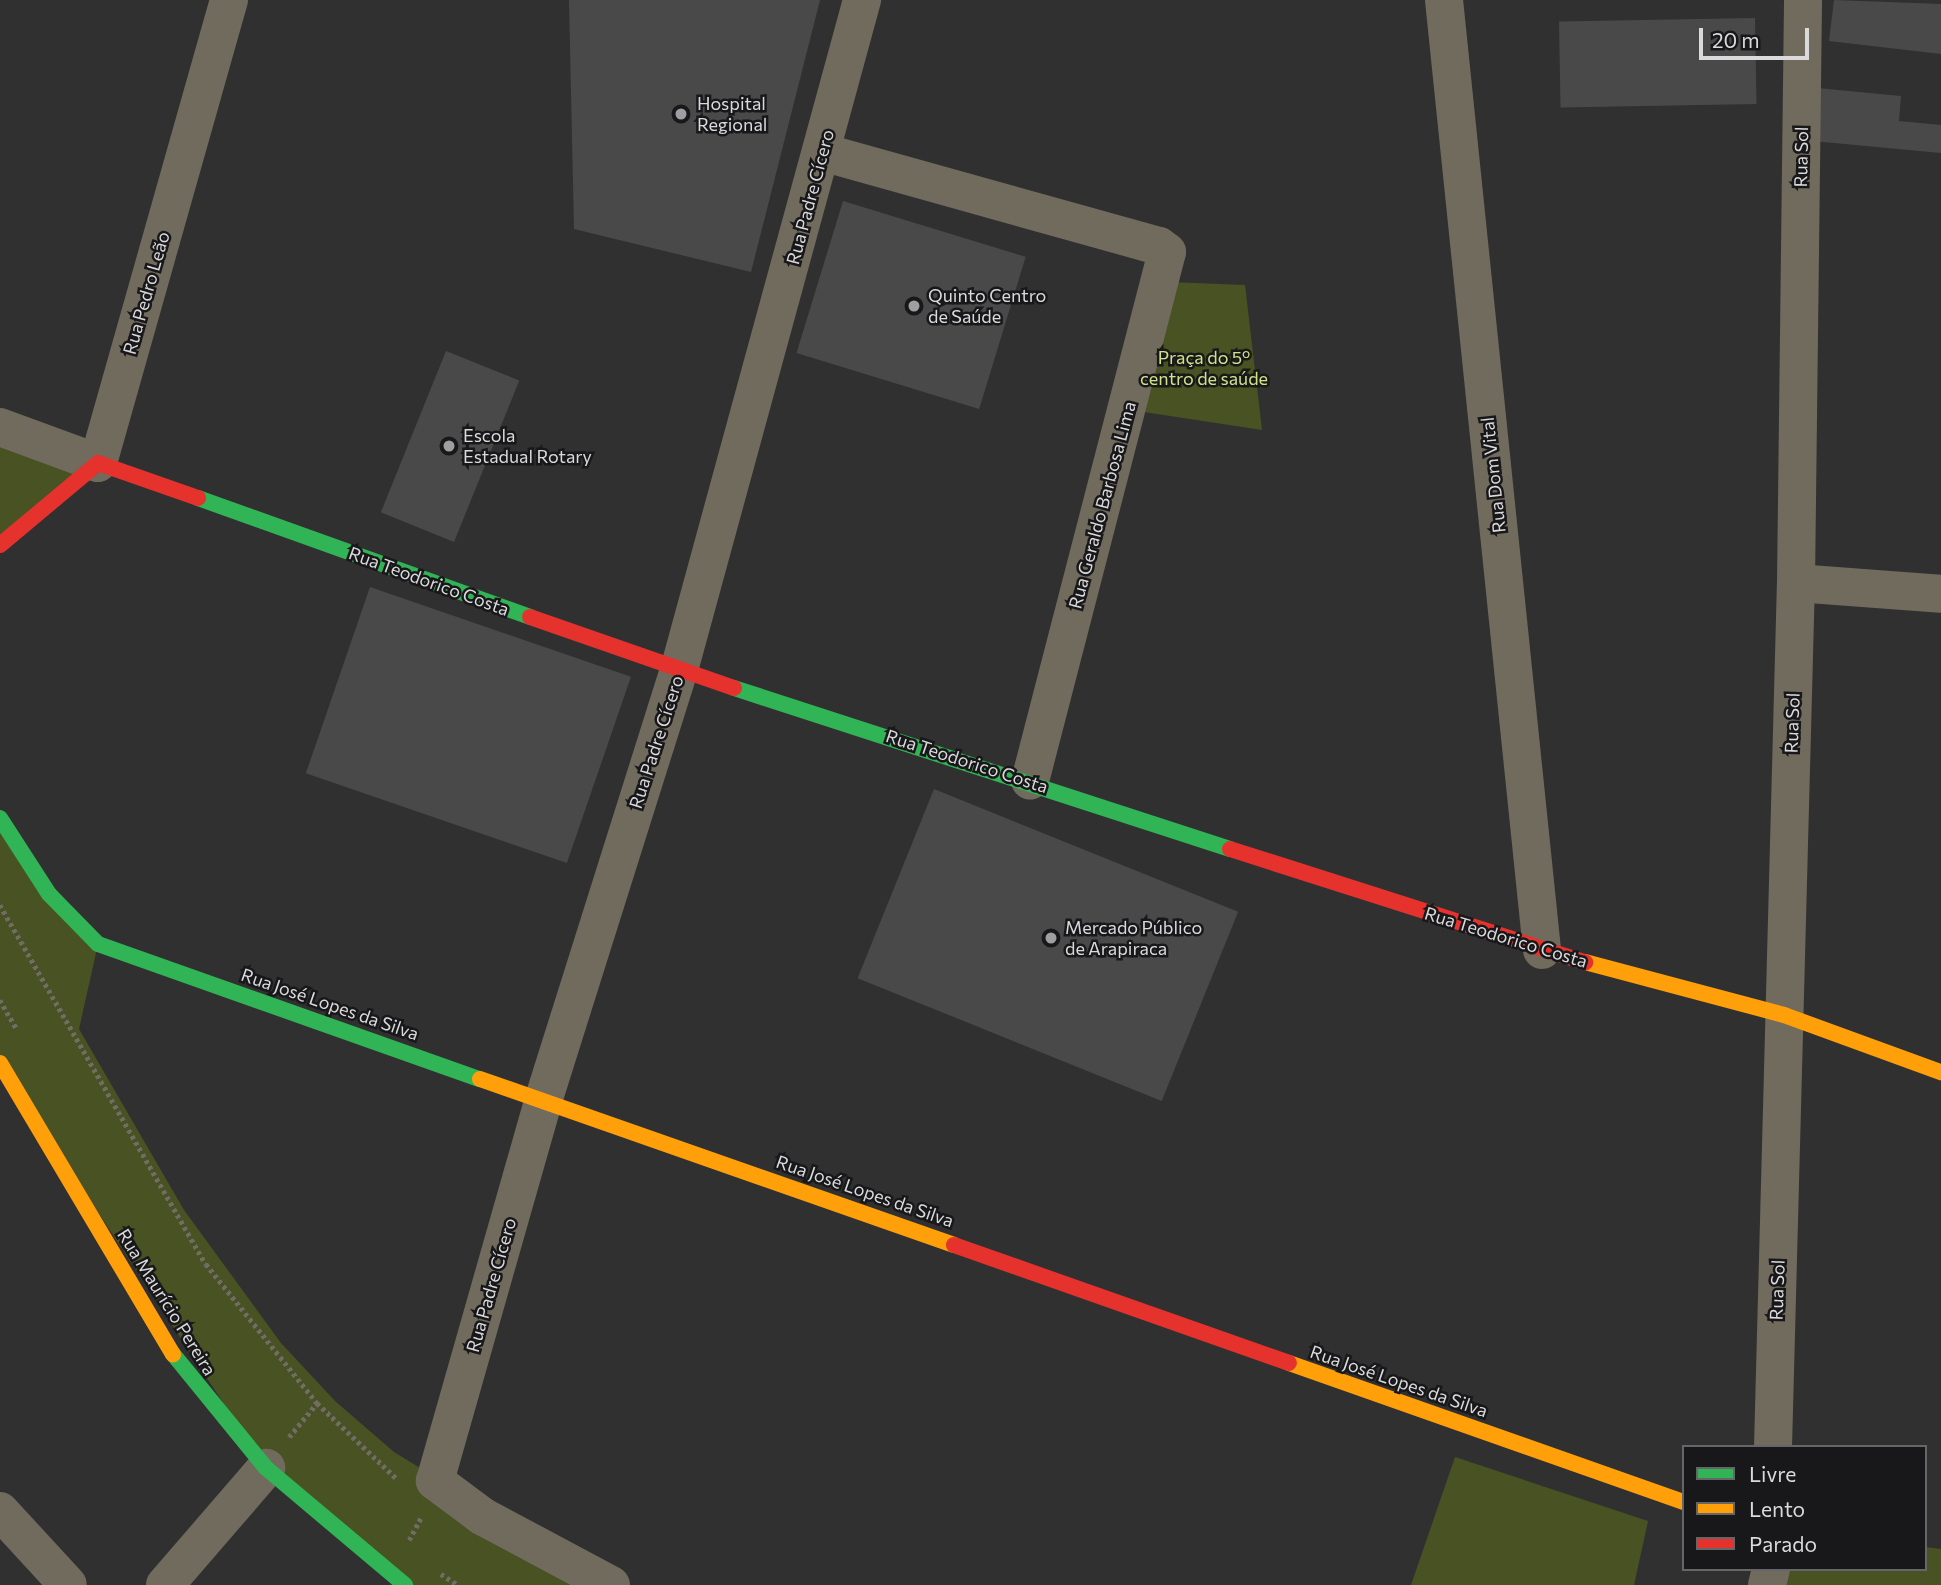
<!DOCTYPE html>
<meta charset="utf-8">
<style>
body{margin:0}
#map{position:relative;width:1941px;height:1585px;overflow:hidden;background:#313031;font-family:Commissioner,sans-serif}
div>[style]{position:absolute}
.green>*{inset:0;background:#495223}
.building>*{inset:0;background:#4a4949;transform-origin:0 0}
.path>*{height:4.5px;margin-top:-2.25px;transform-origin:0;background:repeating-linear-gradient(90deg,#716d66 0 3.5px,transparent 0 7px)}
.street>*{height:38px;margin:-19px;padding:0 19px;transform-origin:19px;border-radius:19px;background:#716b5d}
.fast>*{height:16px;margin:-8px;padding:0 8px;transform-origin:8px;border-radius:8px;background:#30b455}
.slow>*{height:16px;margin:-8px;padding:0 8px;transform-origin:8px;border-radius:8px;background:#ff9f0a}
.jam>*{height:16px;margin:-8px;padding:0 8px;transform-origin:8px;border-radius:8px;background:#e5322d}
.dots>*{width:19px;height:19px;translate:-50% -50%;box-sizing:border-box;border:4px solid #181719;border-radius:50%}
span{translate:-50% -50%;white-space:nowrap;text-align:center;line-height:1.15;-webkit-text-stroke:5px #181719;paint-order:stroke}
.poi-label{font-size:18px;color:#dad9db}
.left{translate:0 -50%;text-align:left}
.street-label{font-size:18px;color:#dad9db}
.park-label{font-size:18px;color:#cfe288}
.legend{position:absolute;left:1682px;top:1445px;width:245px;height:126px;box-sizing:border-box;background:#181719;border:2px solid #666567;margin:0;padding:9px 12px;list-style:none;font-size:21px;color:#dad9db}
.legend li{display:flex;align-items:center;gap:14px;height:35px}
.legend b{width:35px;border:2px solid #666567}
.scale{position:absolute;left:1699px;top:28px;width:110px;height:32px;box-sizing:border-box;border:4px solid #dad9db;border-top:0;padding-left:9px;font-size:21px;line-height:24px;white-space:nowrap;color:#dad9db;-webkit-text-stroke:5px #181719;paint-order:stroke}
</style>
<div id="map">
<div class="green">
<div style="clip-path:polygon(1169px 282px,1245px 285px,1262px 430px,1144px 412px)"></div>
<div style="clip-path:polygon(0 427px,98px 463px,0 545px)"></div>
<div style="clip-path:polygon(0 818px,98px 944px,79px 1029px,184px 1210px,281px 1343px,335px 1401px,394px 1452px,611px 1585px,405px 1585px,266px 1468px,0 1063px)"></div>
<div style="clip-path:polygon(1455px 1457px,1648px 1521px,1634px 1585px,1411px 1585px)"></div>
<div style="clip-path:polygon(1925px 1547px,1941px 1549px,1941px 1585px,1767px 1585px,1771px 1569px,1925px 1569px)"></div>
</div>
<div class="building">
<div style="clip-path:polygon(569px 0,820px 0,751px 272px,574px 229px)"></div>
<div style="clip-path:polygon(1834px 0,1941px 4px,1941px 54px,1829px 41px)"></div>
<div style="left:1755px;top:18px;width:86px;height:196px;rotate:89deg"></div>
<div style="clip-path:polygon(1817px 88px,1901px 96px,1899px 121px,1941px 125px,1941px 153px,1813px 141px)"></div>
<div style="left:843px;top:201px;width:191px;height:159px;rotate:17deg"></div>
<div style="left:446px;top:351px;width:79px;height:174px;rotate:22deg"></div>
<div style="left:370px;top:587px;width:276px;height:197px;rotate:19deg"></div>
<div style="left:934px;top:789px;width:328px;height:204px;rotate:22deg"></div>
</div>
<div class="path">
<div style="left:0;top:905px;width:414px;rotate:60.2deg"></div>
<div style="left:206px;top:1264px;width:178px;rotate:51.4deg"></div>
<div style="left:317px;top:1403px;width:110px;rotate:43.5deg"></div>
<div style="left:0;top:1000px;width:34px;rotate:60deg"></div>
<div style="left:289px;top:1437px;width:44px;rotate:-50.5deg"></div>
<div style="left:409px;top:1540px;width:26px;rotate:-62deg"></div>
<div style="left:441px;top:1574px;width:20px;rotate:33deg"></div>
</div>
<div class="street">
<div style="left:1444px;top:0;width:955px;rotate:84.11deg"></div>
<div style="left:822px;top:152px;width:350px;rotate:15.6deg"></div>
<div style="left:1159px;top:246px;width:10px;rotate:37deg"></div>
<div style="left:1167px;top:252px;width:546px;rotate:104.52deg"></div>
<div style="left:0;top:427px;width:104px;rotate:20.2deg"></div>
<div style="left:98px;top:463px;width:481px;rotate:-74.2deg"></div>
<div style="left:1796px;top:583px;width:145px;rotate:4.3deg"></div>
<div style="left:1773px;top:1447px;width:864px;rotate:-88.48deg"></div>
<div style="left:1796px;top:583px;width:583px;rotate:-89.31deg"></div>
<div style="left:0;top:1511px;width:100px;rotate:47.4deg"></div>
<div style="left:165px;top:1585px;width:155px;rotate:-49.2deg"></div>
<div style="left:611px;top:1585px;width:146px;rotate:-151.9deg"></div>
<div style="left:482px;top:1516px;width:59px;rotate:-143.3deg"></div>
<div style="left:435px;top:1481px;width:398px;rotate:-74.1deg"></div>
<div style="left:544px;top:1098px;width:449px;rotate:-72.5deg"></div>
<div style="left:679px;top:670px;width:695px;rotate:-74.72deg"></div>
<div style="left:1767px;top:1585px;width:16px;rotate:-76deg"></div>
</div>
<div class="fast">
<div style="left:198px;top:498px;width:353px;rotate:19.7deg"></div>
<div style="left:734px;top:688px;width:521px;rotate:17.98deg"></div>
<div style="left:0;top:818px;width:90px;rotate:57.2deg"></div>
<div style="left:49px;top:894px;width:70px;rotate:45.6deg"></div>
<div style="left:98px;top:944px;width:405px;rotate:19.5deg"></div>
<div style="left:173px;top:1354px;width:147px;rotate:50.8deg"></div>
<div style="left:266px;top:1468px;width:182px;rotate:40.1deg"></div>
</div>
<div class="slow">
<div style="left:1585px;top:962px;width:206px;rotate:14.9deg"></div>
<div style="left:1784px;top:1015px;width:167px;rotate:20deg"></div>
<div style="left:0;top:1063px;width:339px;rotate:59.3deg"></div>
<div style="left:480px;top:1079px;width:502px;rotate:19.3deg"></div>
<div style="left:1289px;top:1363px;width:419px;rotate:19.4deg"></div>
</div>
<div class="jam">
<div style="left:0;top:545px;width:128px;rotate:-39.9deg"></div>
<div style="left:98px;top:463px;width:106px;rotate:19.3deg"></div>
<div style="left:530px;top:617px;width:216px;rotate:19.2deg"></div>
<div style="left:1230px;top:849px;width:373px;rotate:17.7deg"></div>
<div style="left:954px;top:1245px;width:355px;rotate:19.4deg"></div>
</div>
<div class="dots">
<div style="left:681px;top:114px;background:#9f9ea0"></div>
<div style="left:914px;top:306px;background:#9f9ea0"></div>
<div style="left:449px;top:446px;background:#9f9ea0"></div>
<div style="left:1051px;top:938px;background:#9f9ea0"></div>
</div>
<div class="poi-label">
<span class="left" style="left:697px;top:114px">Hospital<br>Regional</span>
<span class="left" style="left:928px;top:306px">Quinto Centro<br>de Saúde</span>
<span class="left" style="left:463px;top:446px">Escola<br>Estadual Rotary</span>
<span class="left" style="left:1065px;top:938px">Mercado Público<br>de Arapiraca</span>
</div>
<div class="street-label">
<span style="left:1801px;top:157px;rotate:-89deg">Rua Sol</span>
<span style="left:810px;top:197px;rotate:-75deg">Rua Padre Cícero</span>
<span style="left:146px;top:293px;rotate:-74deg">Rua Pedro Leão</span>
<span style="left:1493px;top:475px;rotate:-96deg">Rua Dom Vital</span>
<span style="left:1102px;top:505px;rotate:-75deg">Rua Geraldo Barbosa Lima</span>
<span style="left:429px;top:581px;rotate:20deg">Rua Teodorico Costa</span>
<span style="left:1792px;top:723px;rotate:-88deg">Rua Sol</span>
<span style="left:656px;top:742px;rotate:-72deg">Rua Padre Cícero</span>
<span style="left:967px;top:761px;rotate:18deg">Rua Teodorico Costa</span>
<span style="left:1506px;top:937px;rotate:17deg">Rua Teodorico Costa</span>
<span style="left:330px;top:1004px;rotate:19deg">Rua José Lopes da Silva</span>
<span style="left:865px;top:1191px;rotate:19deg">Rua José Lopes da Silva</span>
<span style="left:491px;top:1285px;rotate:-74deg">Rua Padre Cícero</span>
<span style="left:1777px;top:1290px;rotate:-88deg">Rua Sol</span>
<span style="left:167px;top:1302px;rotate:58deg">Rua Maurício Pereira</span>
<span style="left:1399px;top:1381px;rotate:19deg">Rua José Lopes da Silva</span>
</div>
<div class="park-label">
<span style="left:1204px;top:368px">Praça do 5º<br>centro de saúde</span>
</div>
<ul class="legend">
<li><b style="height:9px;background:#30b455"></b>Livre</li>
<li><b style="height:9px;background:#ff9f0a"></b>Lento</li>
<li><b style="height:9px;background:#e5322d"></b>Parado</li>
</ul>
<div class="scale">20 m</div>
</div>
